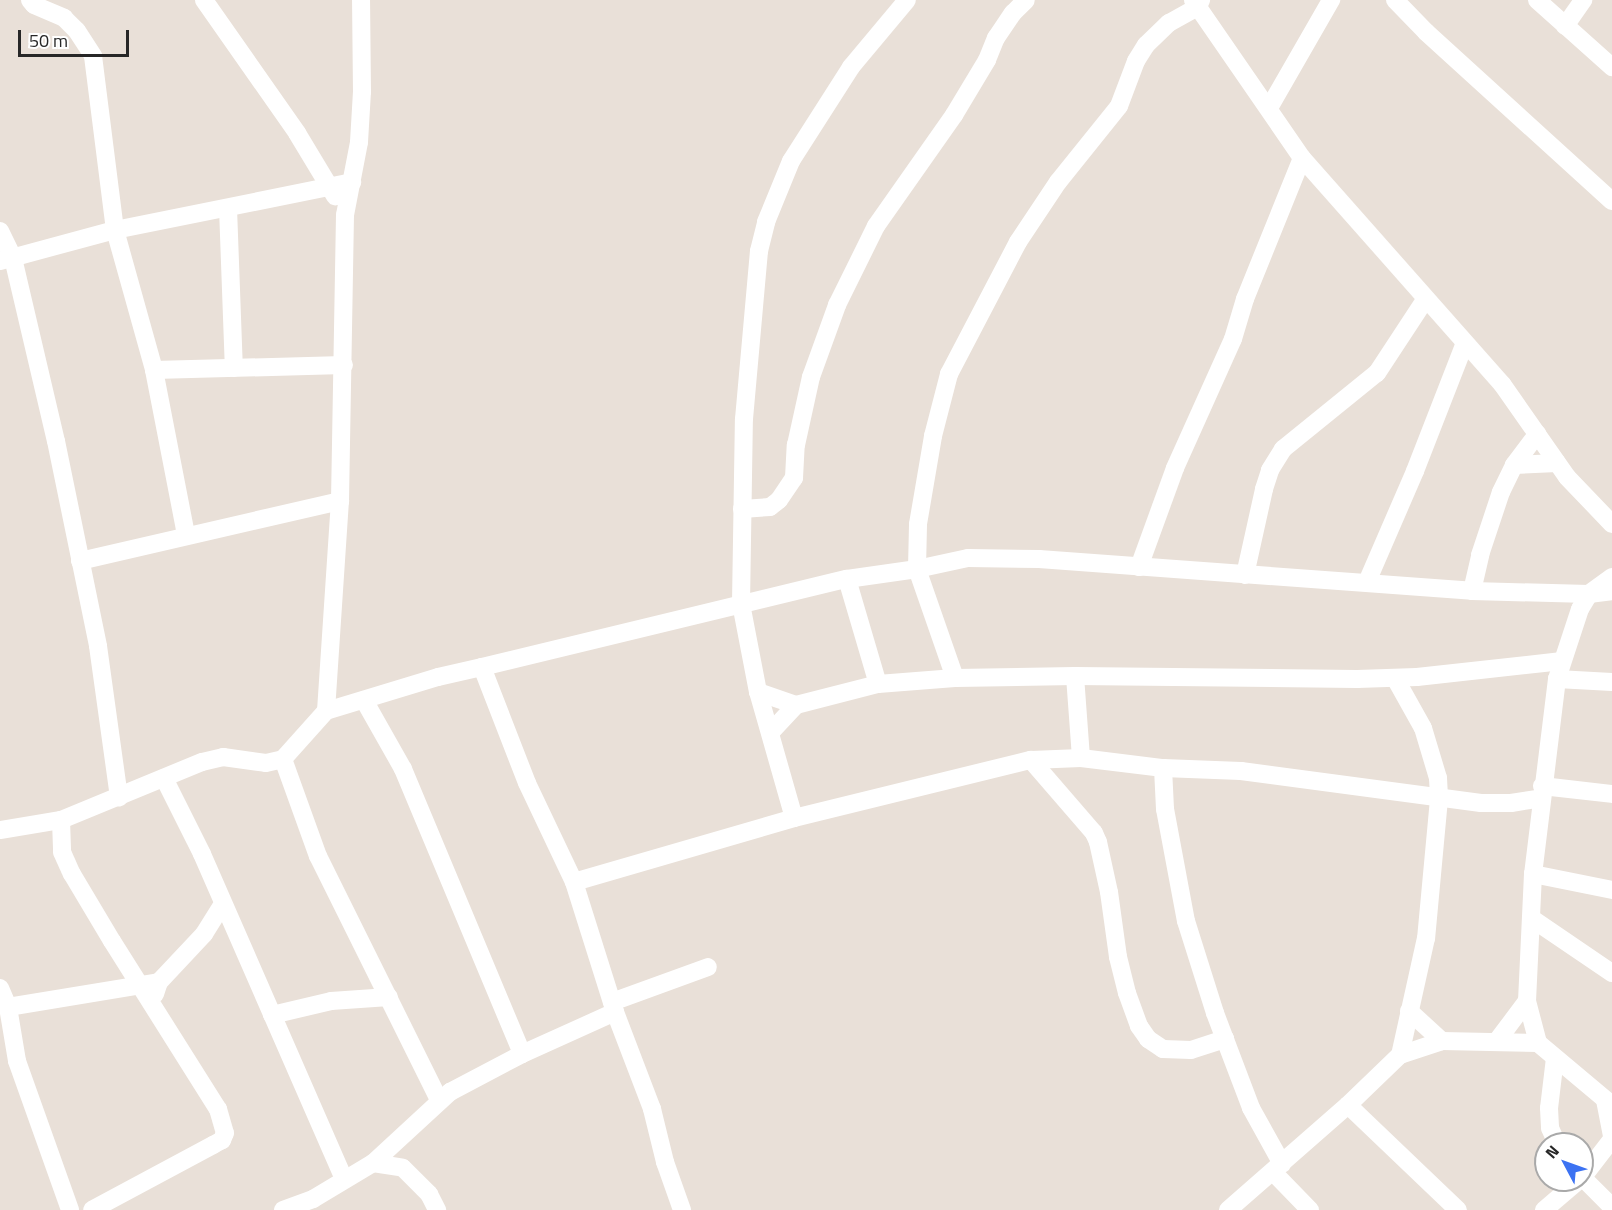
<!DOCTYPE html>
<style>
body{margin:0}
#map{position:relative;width:1612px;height:1210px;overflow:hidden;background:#e9e0d8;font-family:"Titillium Web",sans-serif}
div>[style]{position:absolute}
.minor>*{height:18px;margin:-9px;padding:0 9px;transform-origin:9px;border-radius:9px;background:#fff}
span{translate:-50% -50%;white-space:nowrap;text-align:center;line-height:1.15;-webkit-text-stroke:4.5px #fff;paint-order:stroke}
.north{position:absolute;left:1534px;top:1132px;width:60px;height:60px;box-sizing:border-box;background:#fff;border:2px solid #a9a9a9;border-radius:50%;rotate:311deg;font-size:16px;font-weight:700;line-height:24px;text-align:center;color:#272727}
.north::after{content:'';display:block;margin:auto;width:21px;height:27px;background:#3c72f2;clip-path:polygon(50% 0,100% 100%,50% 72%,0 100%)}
.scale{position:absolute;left:18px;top:30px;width:111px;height:27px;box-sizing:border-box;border:3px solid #272727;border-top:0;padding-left:8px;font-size:18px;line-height:21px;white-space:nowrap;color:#272727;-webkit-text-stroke:4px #fff;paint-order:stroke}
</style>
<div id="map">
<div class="minor">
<div style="left:30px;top:0;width:6px;rotate:51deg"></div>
<div style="left:34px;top:5px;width:33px;rotate:23deg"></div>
<div style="left:64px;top:18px;width:18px;rotate:45deg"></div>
<div style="left:77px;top:31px;width:30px;rotate:57deg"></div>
<div style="left:93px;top:56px;width:175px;rotate:82.8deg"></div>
<div style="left:115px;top:230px;width:145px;rotate:74.4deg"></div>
<div style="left:154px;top:370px;width:168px;rotate:79deg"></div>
<div style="left:204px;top:0;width:162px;rotate:55deg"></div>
<div style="left:297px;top:133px;width:74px;rotate:58.9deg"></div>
<div style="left:1193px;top:0;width:192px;rotate:55.4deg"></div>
<div style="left:1302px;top:158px;width:302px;rotate:48.5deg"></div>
<div style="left:1502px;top:384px;width:113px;rotate:55deg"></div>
<div style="left:1567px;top:477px;width:65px;rotate:46.2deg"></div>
<div style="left:1395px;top:0;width:45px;rotate:45.9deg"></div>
<div style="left:1426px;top:32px;width:251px;rotate:42.3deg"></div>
<div style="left:1537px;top:0;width:101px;rotate:41.8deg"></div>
<div style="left:1565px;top:26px;width:32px;rotate:-55deg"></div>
<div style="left:1269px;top:108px;width:125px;rotate:-60.1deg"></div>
<div style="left:228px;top:208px;width:160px;rotate:87.9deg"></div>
<div style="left:0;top:231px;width:30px;rotate:64deg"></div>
<div style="left:13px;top:258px;width:188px;rotate:76.8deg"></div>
<div style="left:56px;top:441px;width:209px;rotate:78.4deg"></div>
<div style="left:98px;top:646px;width:153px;rotate:82.1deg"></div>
<div style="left:0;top:261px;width:119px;rotate:-15.1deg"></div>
<div style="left:115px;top:230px;width:242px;rotate:-11.4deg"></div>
<div style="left:154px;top:370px;width:190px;rotate:-1.5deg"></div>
<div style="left:1514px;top:465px;width:43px;rotate:-2.7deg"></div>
<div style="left:742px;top:509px;width:28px;rotate:-4deg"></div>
<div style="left:770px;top:507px;width:11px;rotate:-38deg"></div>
<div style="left:779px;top:500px;width:27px;rotate:-56deg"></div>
<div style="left:794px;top:478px;width:33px;rotate:-87deg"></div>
<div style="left:796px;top:445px;width:70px;rotate:-77.6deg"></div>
<div style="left:811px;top:377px;width:77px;rotate:-70.1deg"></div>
<div style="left:837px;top:305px;width:88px;rotate:-63.7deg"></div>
<div style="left:876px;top:226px;width:136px;rotate:-54.9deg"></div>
<div style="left:954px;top:115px;width:64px;rotate:-59deg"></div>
<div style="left:987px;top:60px;width:24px;rotate:-68deg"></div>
<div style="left:996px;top:38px;width:30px;rotate:-56deg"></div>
<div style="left:1013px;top:13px;width:18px;rotate:-45deg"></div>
<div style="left:80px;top:561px;width:267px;rotate:-13deg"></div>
<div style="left:1139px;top:567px;width:105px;rotate:-70deg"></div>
<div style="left:1175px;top:468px;width:141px;rotate:-65.8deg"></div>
<div style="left:1233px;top:339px;width:42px;rotate:-73.3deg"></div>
<div style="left:1245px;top:299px;width:152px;rotate:-68deg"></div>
<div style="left:1245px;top:575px;width:88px;rotate:-77.5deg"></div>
<div style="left:1264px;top:489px;width:20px;rotate:-72deg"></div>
<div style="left:1270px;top:470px;width:25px;rotate:-58deg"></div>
<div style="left:1283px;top:449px;width:121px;rotate:-39deg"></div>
<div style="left:1377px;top:373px;width:87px;rotate:-56.7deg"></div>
<div style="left:1612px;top:577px;width:29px;rotate:144deg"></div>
<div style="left:1589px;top:594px;width:17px;rotate:121deg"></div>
<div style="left:1580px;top:609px;width:74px;rotate:108.2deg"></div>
<div style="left:1557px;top:679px;width:196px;rotate:97deg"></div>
<div style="left:1533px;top:874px;width:127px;rotate:92.7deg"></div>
<div style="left:1527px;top:1001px;width:43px;rotate:75.3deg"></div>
<div style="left:1538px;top:1043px;width:97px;rotate:40deg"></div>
<div style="left:847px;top:579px;width:109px;rotate:73.6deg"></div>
<div style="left:1367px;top:582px;width:121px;rotate:-66.6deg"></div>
<div style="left:1415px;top:471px;width:137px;rotate:-68.7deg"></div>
<div style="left:1472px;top:591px;width:37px;rotate:-77deg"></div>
<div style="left:1480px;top:555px;width:66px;rotate:-71.6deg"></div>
<div style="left:1501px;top:492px;width:30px;rotate:-64deg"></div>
<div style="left:1514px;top:465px;width:39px;rotate:-53deg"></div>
<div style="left:482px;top:667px;width:375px;rotate:-13.6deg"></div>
<div style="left:847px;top:579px;width:71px;rotate:-8.1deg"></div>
<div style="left:917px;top:569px;width:52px;rotate:-12.2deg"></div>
<div style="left:968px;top:558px;width:71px;rotate:0.8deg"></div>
<div style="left:1039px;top:559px;width:434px;rotate:4.2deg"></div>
<div style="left:1472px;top:591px;width:117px;rotate:1.5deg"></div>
<div style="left:1589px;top:594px;width:23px;rotate:-7deg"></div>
<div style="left:1075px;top:676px;width:82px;rotate:85.8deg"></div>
<div style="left:955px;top:678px;width:115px;rotate:-109.2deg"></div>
<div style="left:917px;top:569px;width:45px;rotate:-88.7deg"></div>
<div style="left:918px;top:524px;width:89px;rotate:-80.3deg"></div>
<div style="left:933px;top:436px;width:64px;rotate:-75.5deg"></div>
<div style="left:949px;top:374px;width:149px;rotate:-62.4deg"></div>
<div style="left:1018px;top:242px;width:72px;rotate:-56.3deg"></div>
<div style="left:1058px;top:182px;width:97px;rotate:-51.2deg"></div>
<div style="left:1119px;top:106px;width:48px;rotate:-69.3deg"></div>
<div style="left:1136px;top:61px;width:19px;rotate:-58deg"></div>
<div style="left:1146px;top:45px;width:32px;rotate:-44deg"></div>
<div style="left:1169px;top:23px;width:33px;rotate:-29deg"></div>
<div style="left:1198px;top:7px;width:8px;rotate:-67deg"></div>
<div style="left:1395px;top:678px;width:57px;rotate:60.8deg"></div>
<div style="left:1423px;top:728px;width:52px;rotate:73.3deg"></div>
<div style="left:1438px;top:778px;width:21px;rotate:87deg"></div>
<div style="left:1439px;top:799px;width:140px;rotate:95.3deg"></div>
<div style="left:1426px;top:938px;width:120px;rotate:102.5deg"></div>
<div style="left:1557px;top:679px;width:55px;rotate:3.1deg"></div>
<div style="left:758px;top:692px;width:40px;rotate:18.9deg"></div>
<div style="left:796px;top:705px;width:37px;rotate:133deg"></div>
<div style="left:364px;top:700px;width:79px;rotate:60.5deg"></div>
<div style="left:403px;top:769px;width:309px;rotate:67.3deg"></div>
<div style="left:796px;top:705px;width:85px;rotate:-14.4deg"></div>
<div style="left:878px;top:684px;width:77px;rotate:-4.5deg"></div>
<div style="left:955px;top:678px;width:120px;rotate:-1deg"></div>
<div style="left:1075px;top:676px;width:282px;rotate:0.6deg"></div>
<div style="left:1357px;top:679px;width:60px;rotate:-1.9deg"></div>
<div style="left:1417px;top:677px;width:146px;rotate:-6.3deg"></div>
<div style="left:326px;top:711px;width:117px;rotate:-16.9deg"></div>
<div style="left:438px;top:677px;width:45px;rotate:-12.8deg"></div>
<div style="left:482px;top:667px;width:124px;rotate:68.8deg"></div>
<div style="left:527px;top:783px;width:110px;rotate:64.6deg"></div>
<div style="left:574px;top:882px;width:136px;rotate:72.5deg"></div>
<div style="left:615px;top:1012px;width:104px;rotate:69.1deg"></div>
<div style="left:652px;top:1109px;width:55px;rotate:76.2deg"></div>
<div style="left:665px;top:1162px;width:51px;rotate:70.5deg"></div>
<div style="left:283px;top:759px;width:103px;rotate:70.2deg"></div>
<div style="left:318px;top:856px;width:272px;rotate:63.6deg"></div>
<div style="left:1031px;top:760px;width:96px;rotate:49.2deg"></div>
<div style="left:1094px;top:833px;width:10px;rotate:66deg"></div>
<div style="left:1098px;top:842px;width:51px;rotate:77.6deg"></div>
<div style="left:1109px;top:892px;width:66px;rotate:82.1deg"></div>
<div style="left:1118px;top:957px;width:37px;rotate:76deg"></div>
<div style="left:1127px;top:993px;width:35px;rotate:70deg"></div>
<div style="left:1139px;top:1026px;width:16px;rotate:55deg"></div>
<div style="left:1148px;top:1039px;width:18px;rotate:34deg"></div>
<div style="left:1163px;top:1049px;width:28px;rotate:2deg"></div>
<div style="left:1191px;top:1050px;width:36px;rotate:-18deg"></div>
<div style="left:1163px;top:768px;width:41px;rotate:87.2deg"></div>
<div style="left:1165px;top:809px;width:114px;rotate:79.4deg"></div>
<div style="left:1186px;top:921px;width:96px;rotate:72.5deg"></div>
<div style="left:1215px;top:1013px;width:102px;rotate:69.2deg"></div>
<div style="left:1251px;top:1108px;width:64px;rotate:61deg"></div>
<div style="left:164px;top:778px;width:85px;rotate:63.4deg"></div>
<div style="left:202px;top:854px;width:355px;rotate:66.4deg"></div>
<div style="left:1542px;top:786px;width:70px;rotate:6.5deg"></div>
<div style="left:794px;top:818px;width:131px;rotate:-105.9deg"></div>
<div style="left:758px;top:692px;width:90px;rotate:-100.9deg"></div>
<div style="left:741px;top:604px;width:185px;rotate:-89.1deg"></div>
<div style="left:744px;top:419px;width:169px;rotate:-84.9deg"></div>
<div style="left:759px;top:251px;width:30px;rotate:-76deg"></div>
<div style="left:766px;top:222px;width:66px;rotate:-67.7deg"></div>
<div style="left:791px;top:161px;width:112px;rotate:-57.4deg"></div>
<div style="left:851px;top:67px;width:87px;rotate:-50.1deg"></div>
<div style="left:61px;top:820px;width:32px;rotate:88deg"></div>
<div style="left:62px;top:852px;width:24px;rotate:66deg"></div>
<div style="left:72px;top:874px;width:78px;rotate:59.2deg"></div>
<div style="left:112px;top:941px;width:199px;rotate:57.8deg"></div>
<div style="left:218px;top:1109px;width:25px;rotate:74deg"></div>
<div style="left:225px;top:1133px;width:8px;rotate:113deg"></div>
<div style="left:222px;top:1140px;width:10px;rotate:151deg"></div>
<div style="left:213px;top:1145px;width:137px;rotate:151.8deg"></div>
<div style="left:0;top:830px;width:62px;rotate:-9.3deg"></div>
<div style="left:61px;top:820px;width:152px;rotate:-22.4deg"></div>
<div style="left:202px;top:762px;width:22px;rotate:-13deg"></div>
<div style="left:223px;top:757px;width:43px;rotate:7.9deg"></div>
<div style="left:266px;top:763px;width:17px;rotate:-13deg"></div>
<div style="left:283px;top:759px;width:64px;rotate:-48.1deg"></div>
<div style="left:326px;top:711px;width:210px;rotate:-86.2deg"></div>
<div style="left:340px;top:501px;width:286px;rotate:-89deg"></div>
<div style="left:345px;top:215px;width:74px;rotate:-79.1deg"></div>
<div style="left:359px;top:142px;width:50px;rotate:-86.6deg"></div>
<div style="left:362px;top:92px;width:92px;rotate:-90.6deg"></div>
<div style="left:1533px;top:874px;width:81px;rotate:11.4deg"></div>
<div style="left:574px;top:882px;width:229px;rotate:-16.2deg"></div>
<div style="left:794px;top:818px;width:244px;rotate:-13.8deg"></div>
<div style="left:1031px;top:760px;width:50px;rotate:-2.3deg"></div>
<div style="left:1081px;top:758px;width:83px;rotate:7deg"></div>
<div style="left:1163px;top:768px;width:78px;rotate:2.2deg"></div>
<div style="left:1241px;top:771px;width:242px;rotate:7.6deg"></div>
<div style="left:1481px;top:803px;width:30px"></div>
<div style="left:1511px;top:803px;width:30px;rotate:-9deg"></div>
<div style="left:1531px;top:918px;width:98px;rotate:34.2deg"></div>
<div style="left:0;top:988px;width:21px;rotate:67deg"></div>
<div style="left:8px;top:1007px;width:55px;rotate:80.5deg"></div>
<div style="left:17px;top:1061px;width:158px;rotate:70.4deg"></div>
<div style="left:155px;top:994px;width:13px;rotate:-72deg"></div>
<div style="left:159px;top:982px;width:66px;rotate:-46.8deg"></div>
<div style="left:204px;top:934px;width:36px;rotate:-58deg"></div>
<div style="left:612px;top:1002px;width:102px;rotate:-20deg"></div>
<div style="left:8px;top:1007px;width:153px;rotate:-9.4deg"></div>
<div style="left:1409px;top:1011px;width:45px;rotate:42.3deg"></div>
<div style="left:272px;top:1015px;width:61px;rotate:-13.3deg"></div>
<div style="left:331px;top:1001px;width:58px;rotate:-3.9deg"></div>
<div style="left:1497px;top:1041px;width:50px;rotate:-53.1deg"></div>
<div style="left:1555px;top:1058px;width:50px;rotate:96.8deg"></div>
<div style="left:1549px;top:1108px;width:20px;rotate:87deg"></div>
<div style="left:1550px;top:1128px;width:17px;rotate:66deg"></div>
<div style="left:1605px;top:1100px;width:36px;rotate:79deg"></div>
<div style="left:1348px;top:1105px;width:152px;rotate:43.7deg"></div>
<div style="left:373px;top:1163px;width:30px;rotate:9deg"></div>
<div style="left:403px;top:1168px;width:37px;rotate:45deg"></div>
<div style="left:429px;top:1194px;width:18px;rotate:63deg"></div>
<div style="left:1273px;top:1172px;width:53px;rotate:45.8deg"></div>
<div style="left:1582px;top:1177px;width:42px;rotate:45deg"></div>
<div style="left:1582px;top:1178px;width:49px;rotate:-52.4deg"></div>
<div style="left:283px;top:1210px;width:32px;rotate:-20deg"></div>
<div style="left:313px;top:1199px;width:70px;rotate:-31deg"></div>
<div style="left:373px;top:1163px;width:105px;rotate:-42.7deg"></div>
<div style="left:450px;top:1092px;width:81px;rotate:-27.8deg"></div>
<div style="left:522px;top:1054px;width:102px;rotate:-24.3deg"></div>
<div style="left:1228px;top:1210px;width:159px;rotate:-41.2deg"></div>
<div style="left:1348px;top:1105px;width:72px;rotate:-43.9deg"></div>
<div style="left:1400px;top:1055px;width:44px;rotate:-18.4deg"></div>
<div style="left:1442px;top:1041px;width:96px;rotate:1.2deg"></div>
<div style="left:1544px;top:1210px;width:46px;rotate:-40.6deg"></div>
</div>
<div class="north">N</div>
<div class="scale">50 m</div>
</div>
